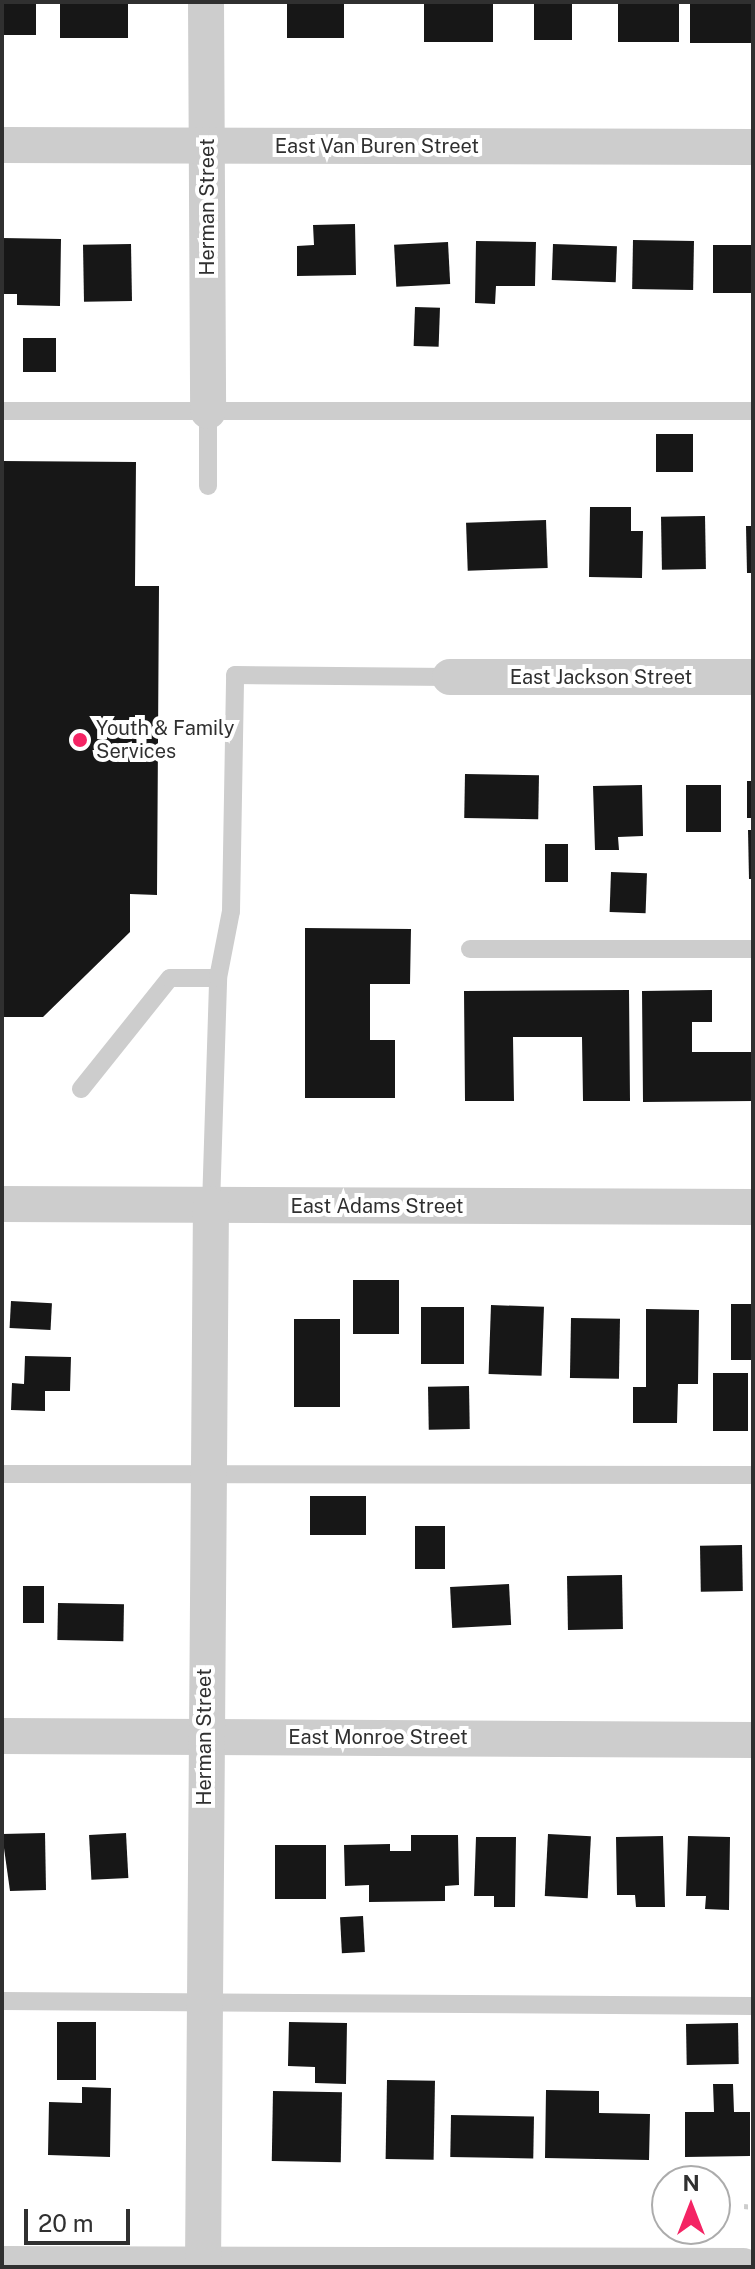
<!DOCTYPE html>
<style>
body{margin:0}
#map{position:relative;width:755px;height:2269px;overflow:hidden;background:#fff;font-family:"Public Sans",sans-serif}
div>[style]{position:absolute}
.building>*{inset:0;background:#171717;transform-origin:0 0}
.path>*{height:5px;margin-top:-2.5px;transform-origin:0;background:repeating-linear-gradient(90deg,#cdcdcd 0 4px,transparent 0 8px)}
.lane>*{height:18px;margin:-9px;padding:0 9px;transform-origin:9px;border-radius:9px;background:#cdcdcd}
.street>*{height:36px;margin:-18px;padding:0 18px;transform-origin:18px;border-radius:18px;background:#cdcdcd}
.dots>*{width:22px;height:22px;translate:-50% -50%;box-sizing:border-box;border:4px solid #fff;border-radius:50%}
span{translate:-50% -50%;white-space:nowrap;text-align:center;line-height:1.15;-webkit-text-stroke:8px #fff;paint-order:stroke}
.street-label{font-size:20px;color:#303030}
.poi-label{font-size:20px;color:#303030}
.left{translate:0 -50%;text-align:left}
.frame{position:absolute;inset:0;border:4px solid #303030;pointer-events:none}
.north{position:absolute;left:651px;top:2165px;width:80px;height:80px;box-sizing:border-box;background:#fff;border:2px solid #acacac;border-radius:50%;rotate:0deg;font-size:22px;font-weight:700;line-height:32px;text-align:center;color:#303030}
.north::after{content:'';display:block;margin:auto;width:28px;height:36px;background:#f42464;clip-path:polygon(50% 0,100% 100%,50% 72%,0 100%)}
.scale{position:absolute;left:24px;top:2209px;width:106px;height:36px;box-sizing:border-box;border:4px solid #303030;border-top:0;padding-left:10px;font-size:24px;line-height:28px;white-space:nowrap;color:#303030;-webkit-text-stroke:6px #fff;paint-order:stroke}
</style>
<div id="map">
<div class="building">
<div style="left:4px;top:2px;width:32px;height:33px"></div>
<div style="left:60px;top:2px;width:68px;height:36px"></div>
<div style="left:287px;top:2px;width:57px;height:36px"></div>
<div style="left:424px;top:2px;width:69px;height:40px"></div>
<div style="left:534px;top:2px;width:38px;height:38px"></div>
<div style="left:618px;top:2px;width:61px;height:40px"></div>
<div style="left:690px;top:2px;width:63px;height:41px"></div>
<div style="clip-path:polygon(355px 224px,356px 275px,297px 276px,297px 246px,314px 245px,313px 225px)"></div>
<div style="clip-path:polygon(2px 238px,61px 239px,60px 306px,17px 305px,17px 294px,2px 294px)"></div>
<div style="left:633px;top:240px;width:61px;height:49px;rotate:1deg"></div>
<div style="clip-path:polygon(476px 241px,536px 242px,535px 286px,496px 286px,495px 304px,475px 303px)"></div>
<div style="left:448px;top:242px;width:42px;height:54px;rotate:87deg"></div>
<div style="left:131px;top:244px;width:57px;height:48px;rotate:89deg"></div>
<div style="left:553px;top:244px;width:64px;height:36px;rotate:2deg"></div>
<div style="left:713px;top:245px;width:40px;height:48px"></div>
<div style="left:415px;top:307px;width:25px;height:39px;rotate:2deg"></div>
<div style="left:23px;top:338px;width:33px;height:34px"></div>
<div style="left:656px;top:434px;width:37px;height:38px"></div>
<div style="clip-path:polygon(2px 461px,136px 462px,135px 586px,159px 586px,157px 895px,130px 894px,130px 932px,43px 1017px,2px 1017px)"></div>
<div style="clip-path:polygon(590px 507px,631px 507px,631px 531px,643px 531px,642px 578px,589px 577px)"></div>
<div style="left:705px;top:516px;width:53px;height:44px;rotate:89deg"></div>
<div style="left:546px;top:520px;width:48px;height:80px;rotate:88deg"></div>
<div style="clip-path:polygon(746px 526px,753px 526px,753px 573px,747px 573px)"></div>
<div style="left:465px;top:774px;width:74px;height:44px;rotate:1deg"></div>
<div style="left:747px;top:781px;width:6px;height:37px"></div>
<div style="clip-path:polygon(642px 785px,643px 836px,618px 837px,619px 850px,595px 850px,593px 786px)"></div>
<div style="left:686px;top:785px;width:35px;height:47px"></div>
<div style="clip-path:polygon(748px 830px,753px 830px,753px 879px,749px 879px)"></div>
<div style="left:545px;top:844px;width:23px;height:38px"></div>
<div style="left:611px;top:872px;width:36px;height:40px;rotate:2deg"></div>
<div style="clip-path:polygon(305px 928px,411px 929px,410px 984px,370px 984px,370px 1040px,395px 1040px,395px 1098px,305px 1098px)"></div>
<div style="clip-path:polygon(629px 990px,630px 1101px,583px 1101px,582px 1037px,513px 1037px,514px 1101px,465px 1101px,464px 991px)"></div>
<div style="clip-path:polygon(712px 990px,712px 1022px,692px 1022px,692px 1052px,753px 1052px,753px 1101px,643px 1102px,642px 991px)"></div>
<div style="left:353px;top:1280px;width:46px;height:54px"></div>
<div style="left:11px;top:1301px;width:41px;height:27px;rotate:3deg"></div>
<div style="left:731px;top:1304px;width:22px;height:56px"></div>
<div style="left:491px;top:1305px;width:53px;height:69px;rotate:2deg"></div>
<div style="left:421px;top:1307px;width:43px;height:57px"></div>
<div style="clip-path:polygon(646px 1309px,699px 1310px,698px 1384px,678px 1384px,677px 1423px,633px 1423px,633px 1387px,646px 1387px)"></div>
<div style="left:571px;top:1318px;width:49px;height:60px;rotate:1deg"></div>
<div style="left:294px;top:1319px;width:46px;height:88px"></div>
<div style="clip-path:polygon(25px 1356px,71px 1357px,70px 1391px,45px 1391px,45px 1411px,11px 1410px,12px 1383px,24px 1384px)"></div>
<div style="left:713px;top:1373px;width:35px;height:58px"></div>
<div style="left:469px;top:1386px;width:43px;height:41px;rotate:89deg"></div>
<div style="left:310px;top:1496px;width:56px;height:39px"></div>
<div style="left:415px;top:1526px;width:30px;height:43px"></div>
<div style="left:742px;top:1545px;width:46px;height:42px;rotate:89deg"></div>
<div style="left:622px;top:1575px;width:54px;height:55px;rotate:89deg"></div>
<div style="left:509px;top:1584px;width:41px;height:59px;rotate:87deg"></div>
<div style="left:23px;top:1586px;width:21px;height:37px"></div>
<div style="left:58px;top:1603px;width:66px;height:37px;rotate:1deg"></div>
<div style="clip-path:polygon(45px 1833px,46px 1890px,10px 1891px,2px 1834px)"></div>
<div style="left:126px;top:1833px;width:45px;height:37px;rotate:87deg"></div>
<div style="left:548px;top:1834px;width:43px;height:62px;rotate:3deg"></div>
<div style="clip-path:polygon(411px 1835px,458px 1835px,459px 1885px,445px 1886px,445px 1901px,369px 1902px,369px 1885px,345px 1886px,344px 1845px,390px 1844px,390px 1851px,411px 1851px)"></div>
<div style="clip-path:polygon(663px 1836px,665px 1907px,636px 1907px,635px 1895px,617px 1895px,616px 1837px)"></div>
<div style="clip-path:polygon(688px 1836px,730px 1837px,729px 1910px,705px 1909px,706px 1896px,686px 1896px)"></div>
<div style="clip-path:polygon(476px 1837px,516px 1837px,515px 1907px,494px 1907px,494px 1896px,474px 1896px)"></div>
<div style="left:275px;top:1845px;width:51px;height:54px"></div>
<div style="left:363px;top:1916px;width:36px;height:23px;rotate:87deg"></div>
<div style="left:57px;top:2022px;width:39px;height:58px"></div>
<div style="clip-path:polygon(289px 2022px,347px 2023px,346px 2084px,315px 2083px,315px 2067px,288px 2066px)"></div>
<div style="left:738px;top:2023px;width:41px;height:52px;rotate:89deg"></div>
<div style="left:387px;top:2080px;width:48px;height:79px;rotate:1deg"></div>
<div style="clip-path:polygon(713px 2084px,733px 2084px,734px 2112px,750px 2112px,750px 2156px,685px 2157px,685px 2112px,714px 2112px)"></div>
<div style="clip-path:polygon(82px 2087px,111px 2088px,110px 2157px,48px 2155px,49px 2102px,82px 2103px)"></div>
<div style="clip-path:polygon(546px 2090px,599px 2091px,599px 2113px,650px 2114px,649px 2160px,545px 2158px)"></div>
<div style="left:273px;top:2091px;width:69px;height:70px;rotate:1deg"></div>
<div style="left:451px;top:2115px;width:83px;height:42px;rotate:1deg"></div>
</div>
<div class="path">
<div style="left:744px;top:2206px;width:9px;rotate:6deg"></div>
</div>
<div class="lane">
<div style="left:2px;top:411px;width:751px"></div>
<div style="left:208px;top:411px;width:75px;rotate:90deg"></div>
<div style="left:470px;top:949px;width:283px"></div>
<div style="left:81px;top:1089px;width:142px;rotate:-51.3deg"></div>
<div style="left:170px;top:978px;width:48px"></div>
<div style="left:211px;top:1206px;width:228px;rotate:-88.2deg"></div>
<div style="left:218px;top:978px;width:68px;rotate:-79deg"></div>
<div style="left:231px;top:911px;width:236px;rotate:-89deg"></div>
<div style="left:235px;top:675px;width:215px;rotate:0.5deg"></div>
<div style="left:2px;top:1474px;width:751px;rotate:0.08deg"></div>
<div style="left:2px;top:2001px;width:751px;rotate:0.38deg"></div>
</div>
<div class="street">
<div style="left:206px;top:2px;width:409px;rotate:89.7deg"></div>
<div style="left:2px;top:145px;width:751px;rotate:0.15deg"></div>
<div style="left:450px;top:677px;width:303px"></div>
<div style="left:2px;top:1204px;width:751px;rotate:0.23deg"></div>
<div style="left:2px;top:1736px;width:751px;rotate:0.31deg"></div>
<div style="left:2px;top:2264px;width:741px;rotate:0.15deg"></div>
<div style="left:203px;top:2267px;width:1061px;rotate:-89.57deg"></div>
</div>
<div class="dots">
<div style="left:80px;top:740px;background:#f42464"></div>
</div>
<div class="street-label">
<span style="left:377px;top:146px">East Van Buren Street</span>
<span style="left:207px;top:207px;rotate:-90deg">Herman Street</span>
<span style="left:601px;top:677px">East Jackson Street</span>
<span style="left:377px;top:1206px">East Adams Street</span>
<span style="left:204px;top:1737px;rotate:-90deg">Herman Street</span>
<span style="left:378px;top:1737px">East Monroe Street</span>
</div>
<div class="poi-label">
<span class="left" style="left:96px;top:740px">Youth &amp; Family<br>Services</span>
</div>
<div class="frame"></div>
<div class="north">N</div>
<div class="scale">20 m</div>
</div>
